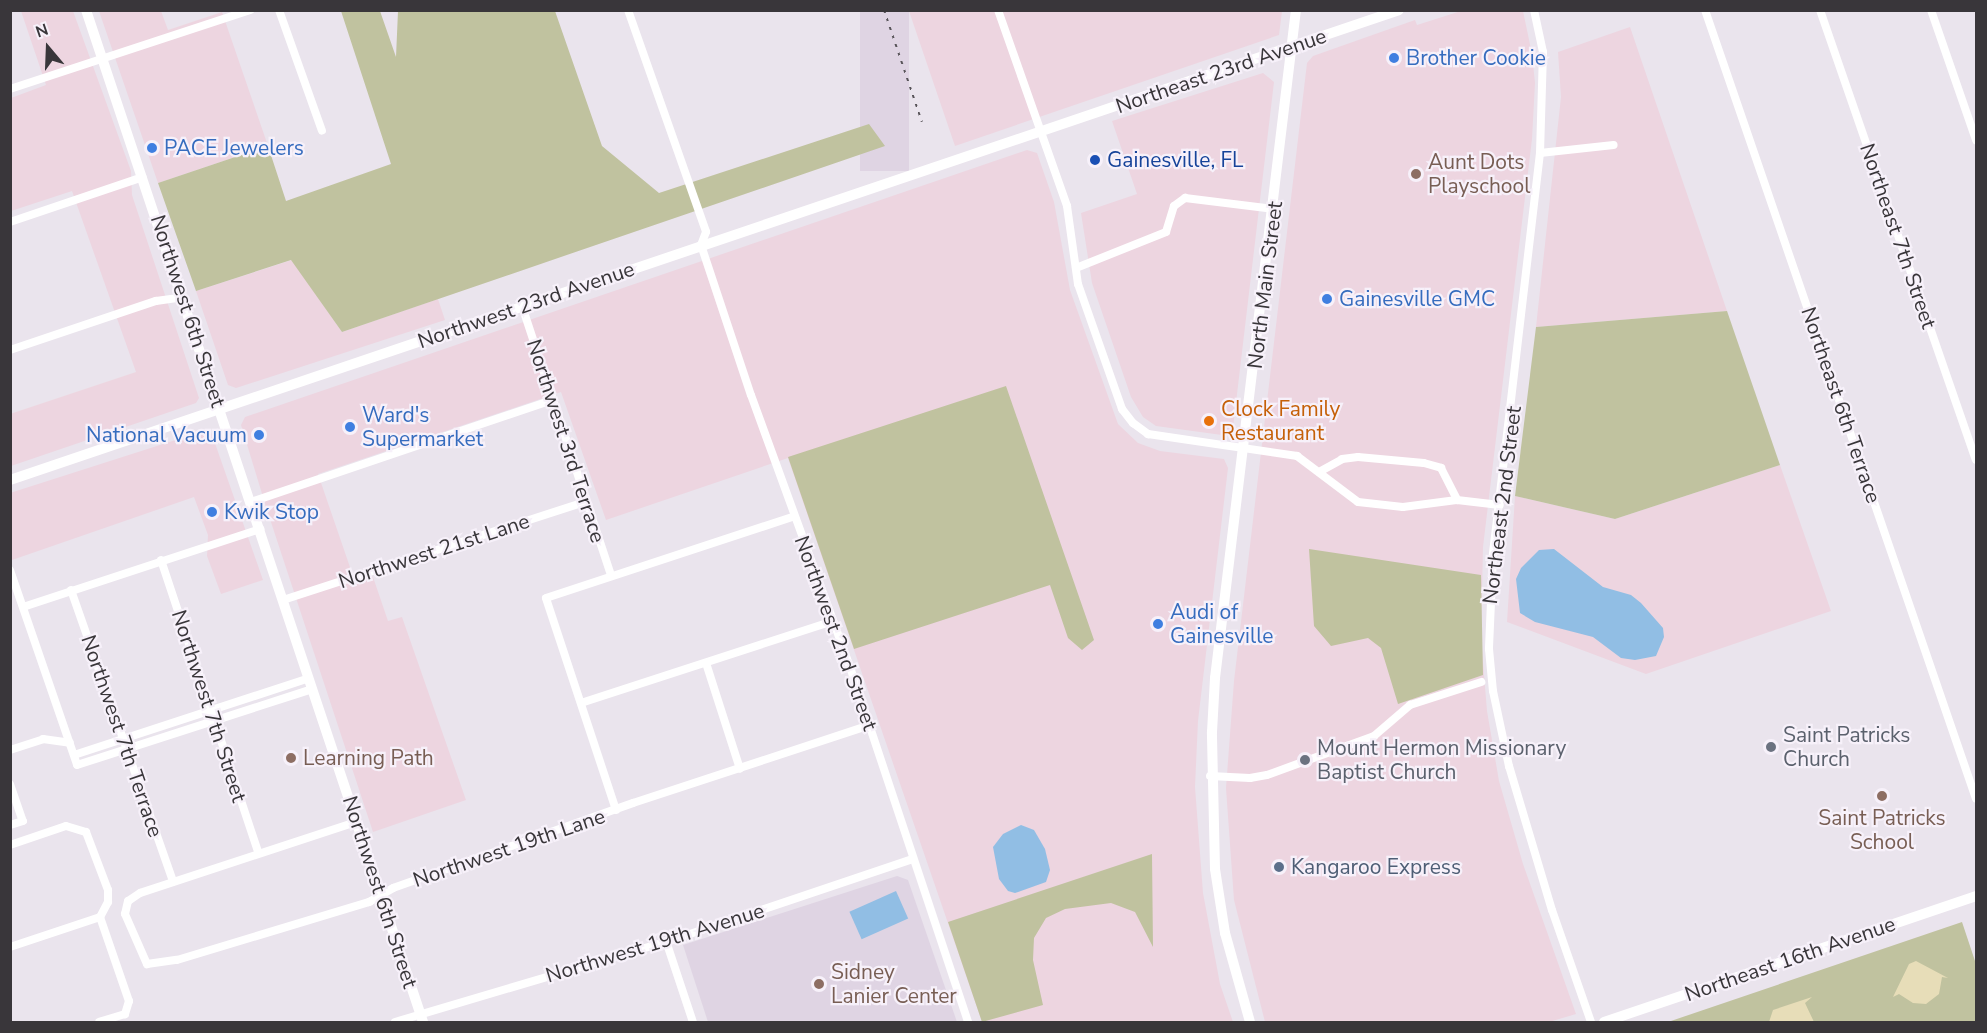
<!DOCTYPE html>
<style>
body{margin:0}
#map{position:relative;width:1987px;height:1033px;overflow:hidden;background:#eae4ed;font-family:"Nunito Sans",sans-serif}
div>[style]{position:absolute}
.commercial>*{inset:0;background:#edd5e0}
.built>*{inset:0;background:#dfd4e3;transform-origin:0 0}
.green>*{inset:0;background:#c0c29f}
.sand>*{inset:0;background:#e7ddb8}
.water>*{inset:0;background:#91bee4;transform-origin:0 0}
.street>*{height:8px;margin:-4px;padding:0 4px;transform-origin:4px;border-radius:4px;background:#fff}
.secondary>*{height:10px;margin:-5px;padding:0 5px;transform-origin:5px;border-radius:5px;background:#fff}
.rail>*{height:2px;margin-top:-1px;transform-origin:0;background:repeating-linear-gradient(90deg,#585459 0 3px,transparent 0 9px)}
.dots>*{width:16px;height:16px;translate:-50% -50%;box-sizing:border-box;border:3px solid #f7f1fa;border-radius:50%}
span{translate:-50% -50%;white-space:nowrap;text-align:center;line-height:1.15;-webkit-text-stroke:4.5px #f7f1fa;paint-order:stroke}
.shop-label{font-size:21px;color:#366cbe}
.left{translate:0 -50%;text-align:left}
.right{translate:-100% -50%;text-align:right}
.street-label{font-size:21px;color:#39363a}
.transit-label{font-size:21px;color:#164399}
.education-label{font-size:21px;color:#785e54}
.food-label{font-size:21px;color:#c56008}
.worship-label{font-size:21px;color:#5b616d}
.service-label{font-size:21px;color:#4e5e75}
.frame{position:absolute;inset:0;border:12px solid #39363a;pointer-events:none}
.north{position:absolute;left:18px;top:18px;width:60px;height:60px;-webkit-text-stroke:4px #f7f1fa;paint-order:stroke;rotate:341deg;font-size:16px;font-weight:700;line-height:24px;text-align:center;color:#39363a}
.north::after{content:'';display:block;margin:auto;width:21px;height:27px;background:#39363a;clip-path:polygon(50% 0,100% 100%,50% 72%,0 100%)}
</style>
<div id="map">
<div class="commercial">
<div style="clip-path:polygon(21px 11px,73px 11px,131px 171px,132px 195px,199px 398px,196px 403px,11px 466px,10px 414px,136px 372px,72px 191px,11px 211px,11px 98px,46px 85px)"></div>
<div style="clip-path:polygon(99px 11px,161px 11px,168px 30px,222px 12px,268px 146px,158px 183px)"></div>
<div style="clip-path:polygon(909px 11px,1282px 11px,1279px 35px,955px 146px)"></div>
<div style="clip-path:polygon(1461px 11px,1523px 11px,1532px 54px,1535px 83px,1532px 139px,1483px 547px,1481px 638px,1487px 711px,1499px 781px,1523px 864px,1576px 1014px,1549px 1022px,1265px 1022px,1234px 900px,1226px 788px,1234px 681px,1307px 63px,1313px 56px,1415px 20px,1417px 25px)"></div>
<div style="clip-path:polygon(1630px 27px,1727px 311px,1536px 327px,1561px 97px,1558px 52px)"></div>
<div style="clip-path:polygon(1263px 73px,1274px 82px,1233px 428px,1222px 435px,1156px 426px,1143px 417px,1131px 397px,1092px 283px,1081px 213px,1137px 194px,1112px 121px)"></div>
<div style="clip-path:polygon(1027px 150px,1037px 153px,1054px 202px,1070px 290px,1118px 424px,1138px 443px,1160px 451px,1224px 459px,1228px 468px,1198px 721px,1195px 787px,1203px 893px,1220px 984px,1233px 1022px,982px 1022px,788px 458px,606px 520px,561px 392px,318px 474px,352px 573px,373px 577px,388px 621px,402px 617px,466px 800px,373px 832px,267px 510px,241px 425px,245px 417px)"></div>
<div style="clip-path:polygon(292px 260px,342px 332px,438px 299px,445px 320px,236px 388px,228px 385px,196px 291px)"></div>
<div style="clip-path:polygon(210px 429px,263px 580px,221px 594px,207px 556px,208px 535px,194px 497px,12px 560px,10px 493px)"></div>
<div style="clip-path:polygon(1780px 465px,1831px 611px,1646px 674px,1507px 622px,1515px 496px,1615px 519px)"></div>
</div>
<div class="built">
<div style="left:860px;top:11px;width:49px;height:160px"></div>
<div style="clip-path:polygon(897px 876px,908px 880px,957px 1022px,708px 1022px,683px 945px)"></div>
</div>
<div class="green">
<div style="clip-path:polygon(341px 11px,380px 11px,396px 57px,398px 11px,555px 11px,602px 146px,659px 193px,869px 124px,885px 146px,342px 332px,291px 260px,196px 291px,158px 183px,268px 146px,286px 201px,391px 164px)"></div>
<div style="clip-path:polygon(1727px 311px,1780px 465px,1615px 519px,1515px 496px,1536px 327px)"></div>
<div style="clip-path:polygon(1006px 386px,1094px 640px,1082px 650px,1068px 638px,1050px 585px,854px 649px,788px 457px)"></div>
<div style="clip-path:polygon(1309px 549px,1481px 575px,1483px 675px,1398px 704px,1381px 648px,1368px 638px,1331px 646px,1314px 626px)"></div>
<div style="clip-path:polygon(1152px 854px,1153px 947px,1135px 912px,1111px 903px,1065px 909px,1046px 918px,1034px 938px,1033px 960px,1043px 1005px,982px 1022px,948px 922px)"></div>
<div style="clip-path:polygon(1962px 922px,1976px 964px,1976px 1022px,1668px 1022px)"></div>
</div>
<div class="sand">
<div style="clip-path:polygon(1916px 961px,1948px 978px,1942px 977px,1939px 994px,1926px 1004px,1913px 1003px,1899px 994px,1893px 997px,1909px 964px)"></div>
<div style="clip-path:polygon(1812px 997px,1805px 1003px,1814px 1022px,1769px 1022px,1773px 1010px)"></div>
</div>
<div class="water">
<div style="clip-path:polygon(1554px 549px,1603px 587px,1631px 595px,1641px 603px,1663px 628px,1664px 637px,1656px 656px,1635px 660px,1621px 658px,1593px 637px,1535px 622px,1520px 613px,1516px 579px,1521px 568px,1539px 550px)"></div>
<div style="clip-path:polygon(1021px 825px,1034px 830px,1045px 849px,1050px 870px,1046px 882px,1015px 893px,1008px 891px,999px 879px,993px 847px,1003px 834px)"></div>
<div style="left:896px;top:891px;width:30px;height:51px;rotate:66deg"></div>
</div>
<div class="street">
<div style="left:279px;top:10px;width:128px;rotate:70.4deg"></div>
<div style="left:628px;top:10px;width:235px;rotate:70.6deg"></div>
<div style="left:706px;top:232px;width:14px;rotate:111deg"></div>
<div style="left:701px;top:245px;width:158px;rotate:71.6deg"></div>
<div style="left:751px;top:395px;width:289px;rotate:70deg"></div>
<div style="left:850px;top:667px;width:374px;rotate:71.6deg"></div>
<div style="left:998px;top:10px;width:208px;rotate:70.6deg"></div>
<div style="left:1067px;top:206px;width:79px;rotate:82deg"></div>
<div style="left:1078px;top:284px;width:133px;rotate:70.6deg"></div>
<div style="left:1122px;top:409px;width:18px;rotate:52deg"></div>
<div style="left:1133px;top:423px;width:19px;rotate:36deg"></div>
<div style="left:1148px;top:434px;width:151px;rotate:8.4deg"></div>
<div style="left:1297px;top:456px;width:76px;rotate:37deg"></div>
<div style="left:1358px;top:502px;width:45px;rotate:6.3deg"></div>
<div style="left:1403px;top:507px;width:54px;rotate:-7.4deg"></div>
<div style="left:1457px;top:500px;width:43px;rotate:6.6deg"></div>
<div style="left:1534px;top:10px;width:43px;rotate:77.9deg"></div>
<div style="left:1543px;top:52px;width:101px;rotate:91.7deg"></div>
<div style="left:1540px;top:153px;width:406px;rotate:96.7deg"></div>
<div style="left:1493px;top:556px;width:93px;rotate:92.5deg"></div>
<div style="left:1489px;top:649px;width:42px;rotate:84.6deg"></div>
<div style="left:1493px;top:691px;width:77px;rotate:78deg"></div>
<div style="left:1509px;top:766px;width:150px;rotate:73.4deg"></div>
<div style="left:1552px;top:910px;width:119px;rotate:70.8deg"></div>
<div style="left:1705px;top:10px;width:834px;rotate:71.04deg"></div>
<div style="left:1820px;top:10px;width:476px;rotate:70.9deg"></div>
<div style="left:1931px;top:10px;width:138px;rotate:70.9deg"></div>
<div style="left:10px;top:89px;width:253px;rotate:-18.2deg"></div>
<div style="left:1540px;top:153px;width:74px;rotate:-6.2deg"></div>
<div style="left:10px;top:222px;width:140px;rotate:-18.7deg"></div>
<div style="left:1076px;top:268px;width:97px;rotate:-21.8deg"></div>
<div style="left:1166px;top:232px;width:27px;rotate:-73deg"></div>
<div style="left:1174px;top:206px;width:14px;rotate:-36deg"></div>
<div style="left:1185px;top:198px;width:91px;rotate:7deg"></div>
<div style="left:522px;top:306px;width:283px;rotate:71.7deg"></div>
<div style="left:10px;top:350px;width:154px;rotate:-18.6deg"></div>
<div style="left:156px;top:301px;width:28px;rotate:-8deg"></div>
<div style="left:1319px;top:472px;width:26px;rotate:-29deg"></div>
<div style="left:1342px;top:459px;width:16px;rotate:-7deg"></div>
<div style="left:1358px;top:457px;width:66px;rotate:5.2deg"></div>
<div style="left:1424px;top:463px;width:18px;rotate:16deg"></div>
<div style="left:1441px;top:468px;width:36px;rotate:63deg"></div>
<div style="left:251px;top:502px;width:319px;rotate:-18.7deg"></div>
<div style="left:161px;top:560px;width:307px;rotate:71.6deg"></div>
<div style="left:10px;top:570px;width:206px;rotate:71deg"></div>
<div style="left:77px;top:765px;width:247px;rotate:-17.9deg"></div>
<div style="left:71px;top:590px;width:309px;rotate:70.7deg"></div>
<div style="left:283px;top:600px;width:318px;rotate:-18deg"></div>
<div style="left:23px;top:607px;width:250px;rotate:-18.2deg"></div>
<div style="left:706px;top:663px;width:111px;rotate:72.2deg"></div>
<div style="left:584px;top:702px;width:262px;rotate:-18deg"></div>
<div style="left:10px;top:750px;width:35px;rotate:-18deg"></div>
<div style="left:43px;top:739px;width:27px;rotate:8deg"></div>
<div style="left:74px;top:755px;width:247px;rotate:-18.1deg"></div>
<div style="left:1210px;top:776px;width:40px;rotate:2.9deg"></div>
<div style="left:1250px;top:778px;width:17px;rotate:-10deg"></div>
<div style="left:1267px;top:775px;width:114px;rotate:-20deg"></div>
<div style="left:1374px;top:736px;width:48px;rotate:-40.7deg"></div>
<div style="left:1410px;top:705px;width:75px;rotate:-17.9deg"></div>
<div style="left:10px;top:784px;width:39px;rotate:71deg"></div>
<div style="left:23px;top:821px;width:14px;rotate:163deg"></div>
<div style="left:616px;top:810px;width:223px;rotate:-108.3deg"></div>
<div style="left:546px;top:598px;width:260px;rotate:-18.2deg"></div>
<div style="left:356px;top:822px;width:227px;rotate:161.8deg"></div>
<div style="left:140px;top:893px;width:14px;rotate:146deg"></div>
<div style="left:128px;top:901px;width:13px;rotate:103deg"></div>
<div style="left:125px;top:914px;width:55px;rotate:66.3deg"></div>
<div style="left:147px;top:964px;width:30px;rotate:-8deg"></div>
<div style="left:177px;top:960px;width:201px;rotate:-16.8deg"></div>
<div style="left:369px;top:902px;width:28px;rotate:-30deg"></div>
<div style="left:393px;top:888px;width:255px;rotate:-19.5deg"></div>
<div style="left:633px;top:803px;width:250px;rotate:-18.2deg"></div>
<div style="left:10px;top:845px;width:59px;rotate:-18.7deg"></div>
<div style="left:66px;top:826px;width:21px;rotate:17deg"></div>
<div style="left:86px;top:832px;width:62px;rotate:69.2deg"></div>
<div style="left:108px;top:890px;width:12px;rotate:90deg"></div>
<div style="left:108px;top:902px;width:17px;rotate:118deg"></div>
<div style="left:100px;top:917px;width:89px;rotate:71deg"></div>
<div style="left:129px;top:1001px;width:14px;rotate:107deg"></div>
<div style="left:125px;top:1014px;width:27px;rotate:163deg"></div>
<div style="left:666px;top:941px;width:85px;rotate:71.6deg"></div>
<div style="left:10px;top:947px;width:95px;rotate:-18.4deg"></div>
<div style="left:395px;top:1022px;width:295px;rotate:-16.5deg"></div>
<div style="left:678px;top:938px;width:248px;rotate:-18.6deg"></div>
</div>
<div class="secondary">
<div style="left:86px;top:10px;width:1067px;rotate:71.58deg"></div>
<div style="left:10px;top:480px;width:1466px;rotate:-18.69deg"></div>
<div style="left:1250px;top:1022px;width:92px;rotate:-105.7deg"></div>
<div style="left:1225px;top:933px;width:65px;rotate:-98.9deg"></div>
<div style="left:1215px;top:869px;width:137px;rotate:-91.3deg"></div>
<div style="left:1212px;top:732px;width:54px;rotate:-86.8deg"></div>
<div style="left:1215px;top:678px;width:673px;rotate:-83.09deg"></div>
<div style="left:1604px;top:1022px;width:393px;rotate:-18.7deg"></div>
</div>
<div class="rail">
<div style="left:884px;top:10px;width:118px;rotate:71.3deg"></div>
</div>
<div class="dots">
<div style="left:1394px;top:58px;background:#3f7fe0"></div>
<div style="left:152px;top:148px;background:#3f7fe0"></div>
<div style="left:1095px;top:160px;background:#1a4fb4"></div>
<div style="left:1416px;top:174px;background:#8d6e63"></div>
<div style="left:1327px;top:299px;background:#3f7fe0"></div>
<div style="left:1209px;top:421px;background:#e8710a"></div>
<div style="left:350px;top:427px;background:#3f7fe0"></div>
<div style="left:259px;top:435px;background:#3f7fe0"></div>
<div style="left:212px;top:512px;background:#3f7fe0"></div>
<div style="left:1158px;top:624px;background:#3f7fe0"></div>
<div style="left:1771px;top:747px;background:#6b7280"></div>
<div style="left:291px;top:758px;background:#8d6e63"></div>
<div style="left:1305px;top:760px;background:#6b7280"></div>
<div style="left:1882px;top:796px;background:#8d6e63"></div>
<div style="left:1279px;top:867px;background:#5c6f8a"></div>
<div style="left:819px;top:984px;background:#8d6e63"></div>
</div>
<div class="shop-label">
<span class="left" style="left:1406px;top:58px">Brother Cookie</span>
<span class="left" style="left:164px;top:148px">PACE Jewelers</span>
<span class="left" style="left:1339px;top:299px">Gainesville GMC</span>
<span class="left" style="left:362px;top:427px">Ward's<br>Supermarket</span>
<span class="right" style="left:247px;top:435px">National Vacuum</span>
<span class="left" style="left:224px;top:512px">Kwik Stop</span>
<span class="left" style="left:1170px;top:624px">Audi of<br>Gainesville</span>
</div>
<div class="street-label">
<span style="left:1221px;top:71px;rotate:-19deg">Northeast 23rd Avenue</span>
<span style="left:1898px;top:236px;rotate:71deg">Northeast 7th Street</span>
<span style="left:1265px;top:285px;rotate:-83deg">North Main Street</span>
<span style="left:526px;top:305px;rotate:-19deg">Northwest 23rd Avenue</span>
<span style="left:188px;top:311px;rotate:72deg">Northwest 6th Street</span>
<span style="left:1841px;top:405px;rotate:71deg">Northeast 6th Terrace</span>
<span style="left:566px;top:441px;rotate:72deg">Northwest 3rd Terrace</span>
<span style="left:1502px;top:505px;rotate:-83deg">Northeast 2nd Street</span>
<span style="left:434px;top:551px;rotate:-18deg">Northwest 21st Lane</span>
<span style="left:836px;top:633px;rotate:70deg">Northwest 2nd Street</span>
<span style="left:209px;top:706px;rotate:72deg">Northwest 7th Street</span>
<span style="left:122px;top:736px;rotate:71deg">Northwest 7th Terrace</span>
<span style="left:509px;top:848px;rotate:-19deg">Northwest 19th Lane</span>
<span style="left:380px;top:892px;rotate:72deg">Northwest 6th Street</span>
<span style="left:655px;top:943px;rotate:-17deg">Northwest 19th Avenue</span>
<span style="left:1790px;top:959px;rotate:-19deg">Northeast 16th Avenue</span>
</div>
<div class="transit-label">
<span class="left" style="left:1107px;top:160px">Gainesville, FL</span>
</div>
<div class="education-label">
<span class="left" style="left:1428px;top:174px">Aunt Dots<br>Playschool</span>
<span class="left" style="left:303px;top:758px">Learning Path</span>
<span style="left:1882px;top:830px">Saint Patricks<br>School</span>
<span class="left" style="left:831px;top:984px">Sidney<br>Lanier Center</span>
</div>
<div class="food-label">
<span class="left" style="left:1221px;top:421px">Clock Family<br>Restaurant</span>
</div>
<div class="worship-label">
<span class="left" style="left:1783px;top:747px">Saint Patricks<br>Church</span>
<span class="left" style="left:1317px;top:760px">Mount Hermon Missionary<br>Baptist Church</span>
</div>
<div class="service-label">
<span class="left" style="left:1291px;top:867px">Kangaroo Express</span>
</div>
<div class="frame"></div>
<div class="north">N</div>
</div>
